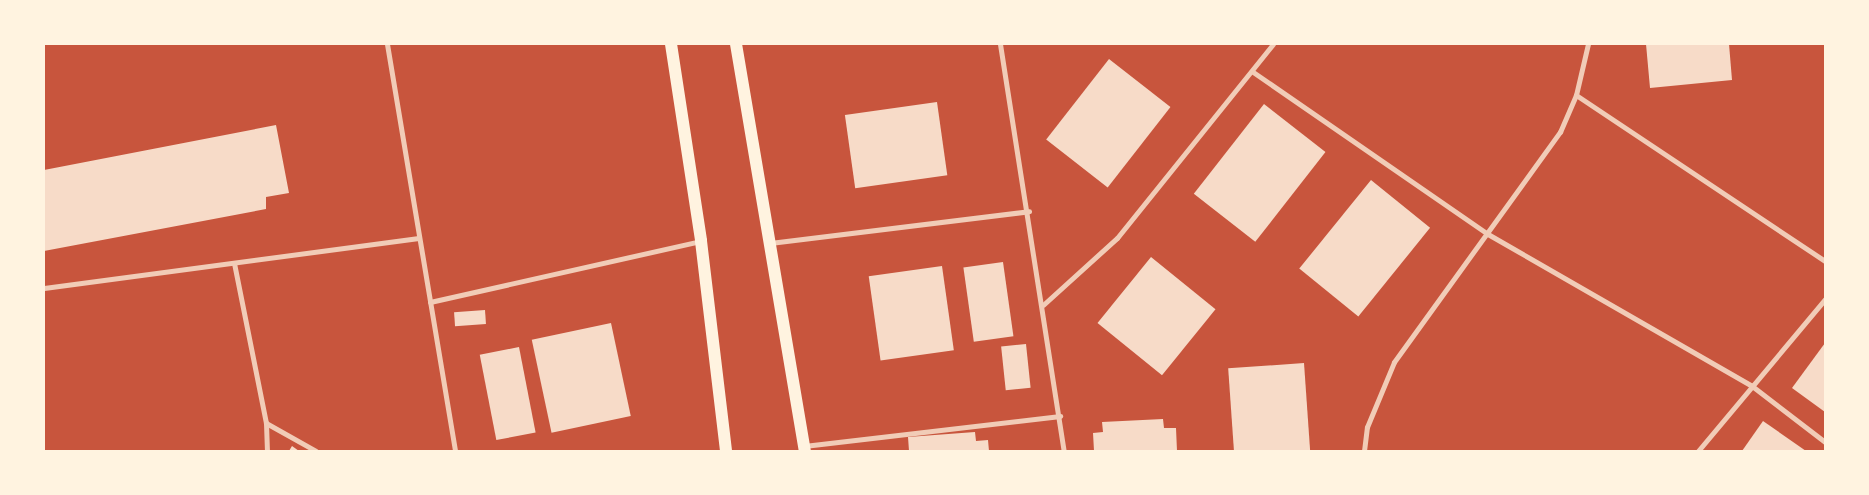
<!DOCTYPE html>
<style>
body{margin:0}
#map{position:relative;width:1869px;height:495px;overflow:hidden;background:#c8553d;font-family:"Open Sans",sans-serif}
div>[style]{position:absolute}
.building>*{inset:0;background:#f7dbc8;transform-origin:0 0}
.minor>*{height:5px;margin:-2.5px;padding:0 2.5px;transform-origin:2.5px;border-radius:2.5px;background:#f1ccb7}
.primary>*{height:12px;margin:-6px;padding:0 6px;transform-origin:6px;border-radius:6px;background:#fff3e0}
span{translate:-50% -50%;white-space:nowrap;text-align:center;line-height:1.15;-webkit-text-stroke:5px #fff3e0;paint-order:stroke}
.frame{position:absolute;inset:0;border:45px solid #fff3e0;pointer-events:none}
</style>
<div id="map">
<div class="building">
<div style="clip-path:polygon(1646px 44px,1729px 44px,1732px 80px,1650px 88px)"></div>
<div style="left:1109px;top:59px;width:78px;height:102px;rotate:38deg"></div>
<div style="left:937px;top:102px;width:74px;height:93px;rotate:82deg"></div>
<div style="left:1264px;top:104px;width:78px;height:114px;rotate:38deg"></div>
<div style="clip-path:polygon(276px 125px,289px 193px,266px 197px,266px 209px,44px 251px,44px 170px)"></div>
<div style="left:1371px;top:180px;width:76px;height:114px;rotate:39deg"></div>
<div style="left:1151px;top:257px;width:83px;height:85px;rotate:39deg"></div>
<div style="left:1003px;top:262px;width:75px;height:40px;rotate:82deg"></div>
<div style="left:942px;top:266px;width:85px;height:74px;rotate:82deg"></div>
<div style="left:485px;top:310px;width:14px;height:31px;rotate:86deg"></div>
<div style="left:611px;top:323px;width:95px;height:81px;rotate:78deg"></div>
<div style="clip-path:polygon(1825px 343px,1825px 412px,1792px 388px)"></div>
<div style="left:1026px;top:344px;width:44px;height:25px;rotate:84deg"></div>
<div style="left:519px;top:347px;width:87px;height:40px;rotate:79deg"></div>
<div style="left:1304px;top:363px;width:88px;height:76px;rotate:86deg"></div>
<div style="clip-path:polygon(1163px 419px,1164px 428px,1176px 428px,1177px 451px,1094px 451px,1093px 433px,1103px 432px,1102px 422px)"></div>
<div style="clip-path:polygon(1763px 421px,1806px 451px,1742px 451px)"></div>
<div style="clip-path:polygon(975px 432px,976px 441px,988px 440px,989px 451px,909px 451px,908px 437px)"></div>
<div style="clip-path:polygon(292px 446px,299px 451px,289px 451px)"></div>
</div>
<div class="minor">
<div style="left:387px;top:44px;width:413px;rotate:80.5deg"></div>
<div style="left:1000px;top:44px;width:412px;rotate:81.1deg"></div>
<div style="left:1253px;top:72px;width:283px;rotate:34.6deg"></div>
<div style="left:1486px;top:233px;width:307px;rotate:29.9deg"></div>
<div style="left:1752px;top:386px;width:92px;rotate:37.5deg"></div>
<div style="left:1576px;top:95px;width:299px;rotate:33.7deg"></div>
<div style="left:770px;top:243px;width:261px;rotate:-7deg"></div>
<div style="left:234px;top:263px;width:163px;rotate:78.7deg"></div>
<div style="left:266px;top:423px;width:28px;rotate:88deg"></div>
<div style="left:44px;top:288px;width:378px;rotate:-7.6deg"></div>
<div style="left:430px;top:302px;width:277px;rotate:-12.7deg"></div>
<div style="left:1043px;top:305px;width:100px;rotate:-42.2deg"></div>
<div style="left:1117px;top:238px;width:249px;rotate:-51.2deg"></div>
<div style="left:266px;top:423px;width:57px;rotate:29.2deg"></div>
<div style="left:804px;top:446px;width:258px;rotate:-6.7deg"></div>
<div style="left:1364px;top:451px;width:24px;rotate:-83deg"></div>
<div style="left:1367px;top:427px;width:70px;rotate:-67.4deg"></div>
<div style="left:1394px;top:362px;width:284px;rotate:-54.2deg"></div>
<div style="left:1560px;top:132px;width:40px;rotate:-66.6deg"></div>
<div style="left:1576px;top:95px;width:52px;rotate:-76.8deg"></div>
<div style="left:1698px;top:451px;width:198px;rotate:-50.1deg"></div>
</div>
<div class="primary">
<div style="left:671px;top:44px;width:199px;rotate:81.3deg"></div>
<div style="left:701px;top:241px;width:211px;rotate:83.2deg"></div>
<div style="left:736px;top:44px;width:413px;rotate:80.4deg"></div>
</div>
<div class="frame"></div>
</div>
